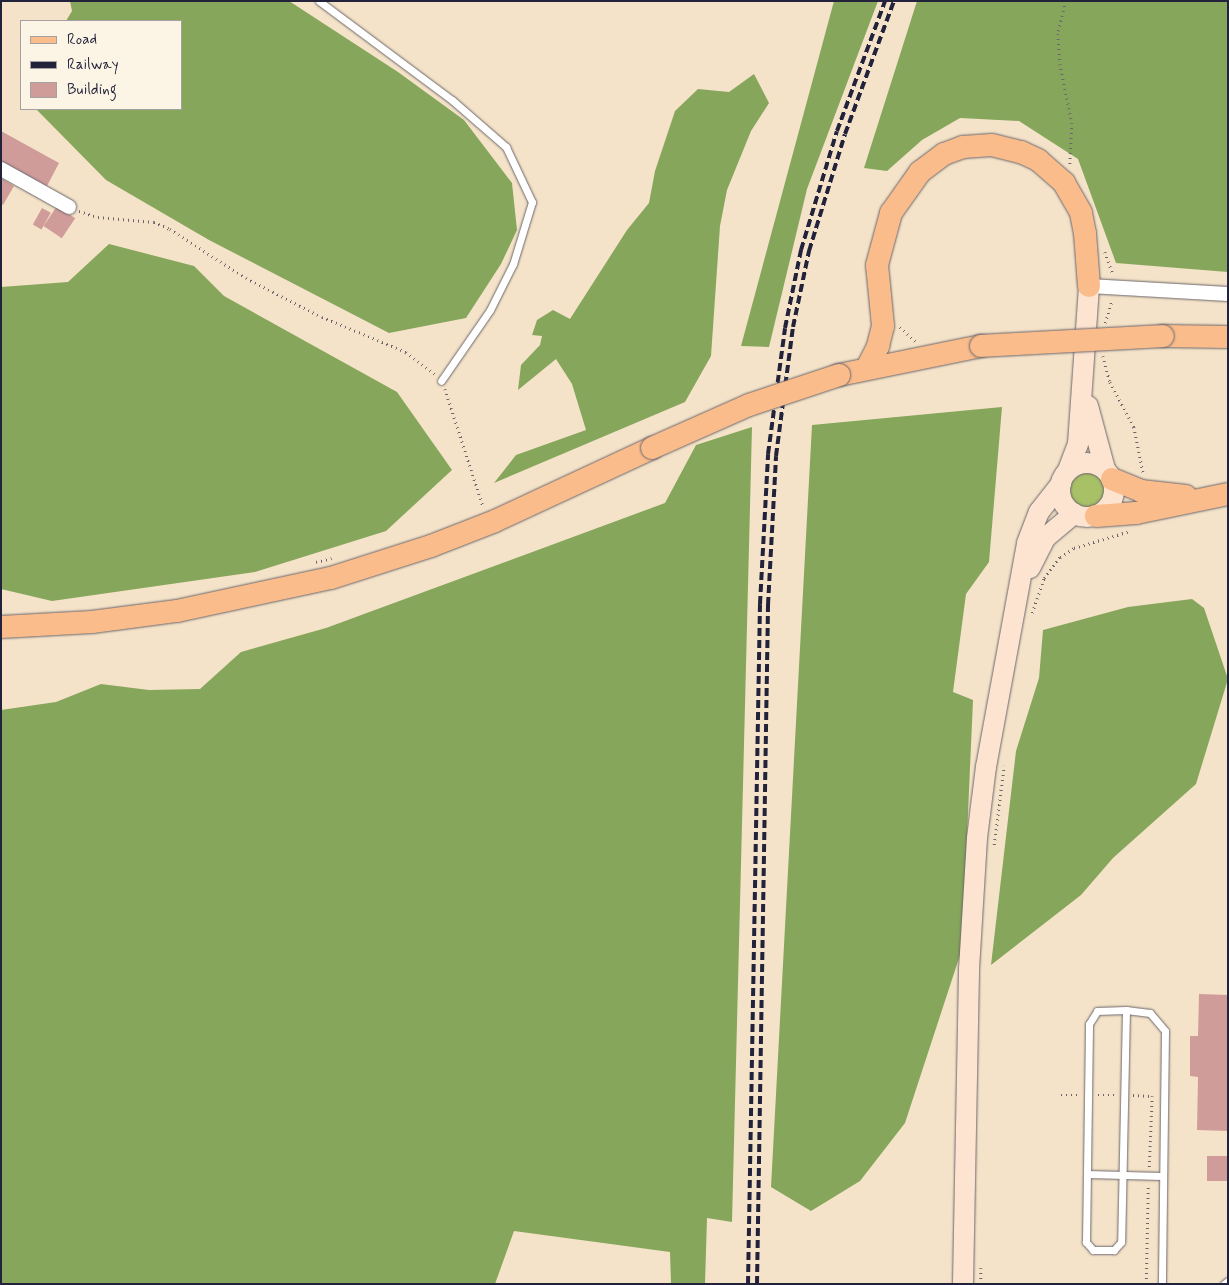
<!DOCTYPE html>
<style>
body{margin:0}
#map{position:relative;width:1229px;height:1285px;overflow:hidden;background:#f4e3c8;font-family:Mynerve,sans-serif}
div>[style]{position:absolute}
.green>*{inset:0;background:#a8c066}
.round{border-radius:50%}
.forest>*{inset:0;background:#86a65b}
.building>*{inset:0;background:#d09c9a;transform-origin:0 0}
.path>*{height:2.5px;margin-top:-1.25px;transform-origin:0;background:repeating-linear-gradient(90deg,#6c666c 0 1px,transparent 0 5px)}
.roads{filter:drop-shadow(0 0 1px #6c666c) drop-shadow(0 0 1px #6c666c)}
.lane>*{height:7px;margin:-3.5px;padding:0 3.5px;transform-origin:3.5px;border-radius:3.5px;background:#fff}
.street>*{height:14px;margin:-7px;padding:0 7px;transform-origin:7px;border-radius:7px;background:#fff}
.secondary>*{height:20px;margin:-10px;padding:0 10px;transform-origin:10px;border-radius:10px;background:#fde4d1}
.secondary>.ring{margin:-10px;padding:0;box-sizing:content-box;background:none;border:20px solid #fde4d1;border-radius:50%}
.primary>*{height:22px;margin:-11px;padding:0 11px;transform-origin:11px;border-radius:11px;background:#fabc8b}
.rail>*{height:4px;margin-top:-2px;transform-origin:0;background:repeating-linear-gradient(90deg,#22223b 0 8px,transparent 0 12px)}
.bridges{filter:drop-shadow(0 0 1px #6c666c) drop-shadow(0 0 1px #6c666c)}
.primary-bridge>*{height:22px;margin:-11px;padding:0 11px;transform-origin:11px;border-radius:11px;background:#fabc8b}
span{translate:-50% -50%;white-space:nowrap;text-align:center;line-height:1.15;-webkit-text-stroke:4px #fcf5e5;paint-order:stroke}
.frame{position:absolute;inset:0;border:2px solid #22223b;pointer-events:none}
.legend{position:absolute;left:20px;top:20px;width:162px;height:90px;box-sizing:border-box;background:#fcf5e5;border:1px solid #a5a1a1;margin:0;padding:6px 9px;list-style:none;font-size:15px;color:#22223b}
.legend li{display:flex;align-items:center;gap:10px;height:25px}
.legend b{width:25px;border:1px solid #a5a1a1}
</style>
<div id="map">
<div class="green">
<div class="round" style="left:1069px;top:473px;width:36px;height:36px"></div>
</div>
<div class="forest">
<div style="clip-path:polygon(70px 1px,289px 1px,398px 72px,464px 120px,512px 183px,517px 230px,501px 264px,466px 318px,389px 333px,209px 240px,106px 180px,36px 109px,181px 109px,181px 21px,66px 21px,72px 11px)"></div>
<div style="clip-path:polygon(834px 1px,878px 1px,807px 189px,769px 347px,741px 346px)"></div>
<div style="clip-path:polygon(917px 1px,1228px 1px,1228px 272px,1116px 263px,1078px 159px,1019px 121px,960px 118px,922px 140px,887px 171px,864px 168px)"></div>
<div style="clip-path:polygon(754px 74px,769px 103px,751px 131px,727px 190px,720px 226px,711px 356px,685px 402px,494px 483px,516px 455px,586px 430px,572px 384px,556px 359px,518px 390px,521px 365px,540px 345px,542px 336px,532px 335px,537px 320px,553px 310px,570px 319px,627px 230px,649px 203px,655px 171px,675px 111px,698px 89px,729px 92px)"></div>
<div style="clip-path:polygon(109px 244px,194px 266px,224px 296px,397px 392px,452px 470px,386px 531px,255px 572px,52px 601px,1px 589px,1px 287px,68px 282px)"></div>
<div style="clip-path:polygon(1002px 407px,989px 562px,966px 594px,953px 692px,973px 700px,962px 949px,905px 1123px,860px 1181px,811px 1211px,771px 1187px,812px 425px)"></div>
<div style="clip-path:polygon(752px 427px,732px 1222px,707px 1218px,705px 1284px,671px 1284px,670px 1252px,514px 1231px,495px 1284px,1px 1284px,1px 710px,56px 702px,101px 684px,149px 690px,200px 689px,241px 652px,326px 628px,665px 503px,696px 445px)"></div>
<div style="clip-path:polygon(1192px 599px,1204px 608px,1228px 679px,1196px 784px,1113px 858px,1081px 895px,991px 965px,1016px 751px,1039px 678px,1043px 630px,1128px 607px)"></div>
</div>
<div class="building">
<div style="clip-path:polygon(1px 131px,59px 163px,47px 186px,1px 161px)"></div>
<div style="clip-path:polygon(1px 178px,14px 186px,3px 205px,1px 204px)"></div>
<div style="left:57px;top:206px;width:22px;height:24px;rotate:34deg"></div>
<div style="left:42px;top:208px;width:10px;height:19px;rotate:29deg"></div>
<div style="clip-path:polygon(1199px 994px,1228px 995px,1228px 1131px,1197px 1130px,1198px 1077px,1190px 1076px,1190px 1036px,1198px 1036px)"></div>
<div style="left:1207px;top:1156px;width:21px;height:25px"></div>
</div>
<div class="path">
<div style="left:1066px;top:1px;width:34px;rotate:104deg"></div>
<div style="left:1058px;top:34px;width:30px;rotate:86deg"></div>
<div style="left:1060px;top:64px;width:60px;rotate:78.5deg"></div>
<div style="left:1072px;top:123px;width:43px;rotate:92.7deg"></div>
<div style="left:79px;top:211px;width:20px;rotate:18deg"></div>
<div style="left:98px;top:217px;width:56px;rotate:5.1deg"></div>
<div style="left:154px;top:222px;width:17px;rotate:24deg"></div>
<div style="left:170px;top:229px;width:90px;rotate:32.8deg"></div>
<div style="left:246px;top:278px;width:85px;rotate:27.2deg"></div>
<div style="left:322px;top:317px;width:91px;rotate:22.6deg"></div>
<div style="left:406px;top:352px;width:36px;rotate:37deg"></div>
<div style="left:1105px;top:252px;width:23px;rotate:70deg"></div>
<div style="left:1105px;top:323px;width:24px;rotate:-73deg"></div>
<div style="left:900px;top:327px;width:22px;rotate:43deg"></div>
<div style="left:1103px;top:356px;width:27px;rotate:75deg"></div>
<div style="left:1110px;top:382px;width:51px;rotate:61.9deg"></div>
<div style="left:1134px;top:427px;width:46px;rotate:78.7deg"></div>
<div style="left:445px;top:389px;width:123px;rotate:72deg"></div>
<div style="left:316px;top:562px;width:16px;rotate:-14deg"></div>
<div style="left:1032px;top:613px;width:37px;rotate:-71deg"></div>
<div style="left:1044px;top:578px;width:26px;rotate:-53deg"></div>
<div style="left:1060px;top:557px;width:17px;rotate:-33deg"></div>
<div style="left:1074px;top:548px;width:59px;rotate:-16.9deg"></div>
<div style="left:994px;top:845px;width:80px;rotate:-82.8deg"></div>
<div style="left:1061px;top:1095px;width:19px"></div>
<div style="left:1098px;top:1095px;width:17px"></div>
<div style="left:1133px;top:1095px;width:19px;rotate:3deg"></div>
<div style="left:1149px;top:1167px;width:71px;rotate:-87.6deg"></div>
<div style="left:981px;top:1268px;width:16px;rotate:90deg"></div>
<div style="left:1146px;top:1284px;width:99px;rotate:-88.8deg"></div>
</div>
<div class="roads">
<div class="lane">
<div style="left:319px;top:1px;width:166px;rotate:36.7deg"></div>
<div style="left:452px;top:100px;width:72px;rotate:41deg"></div>
<div style="left:506px;top:147px;width:61px;rotate:64.7deg"></div>
<div style="left:532px;top:202px;width:65px;rotate:107deg"></div>
<div style="left:513px;top:264px;width:51px;rotate:116.6deg"></div>
<div style="left:490px;top:310px;width:86px;rotate:124.6deg"></div>
<div style="left:1126px;top:1010px;width:232px;rotate:91.2deg"></div>
<div style="left:1121px;top:1242px;width:11px;rotate:131deg"></div>
<div style="left:1114px;top:1250px;width:21px;rotate:180deg"></div>
<div style="left:1093px;top:1250px;width:11px;rotate:-131deg"></div>
<div style="left:1086px;top:1242px;width:218px;rotate:-89.2deg"></div>
<div style="left:1089px;top:1024px;width:15px;rotate:-58deg"></div>
<div style="left:1097px;top:1011px;width:29px;rotate:-2deg"></div>
<div style="left:1126px;top:1010px;width:24px;rotate:7deg"></div>
<div style="left:1150px;top:1013px;width:23px;rotate:50deg"></div>
<div style="left:1165px;top:1031px;width:253px;rotate:90.7deg"></div>
<div style="left:1087px;top:1174px;width:75px;rotate:1.5deg"></div>
<div style="left:1224px;top:1284px;width:5px;rotate:-37deg"></div>
</div>
<div class="street">
<div style="left:1px;top:169px;width:78px;rotate:29.2deg"></div>
<div style="left:1089px;top:286px;width:139px;rotate:3.3deg"></div>
</div>
<div class="secondary">
<div style="left:1088px;top:406px;width:65px;rotate:74.9deg"></div>
<div class="ring" style="left:1060px;top:463px;width:34px;height:34px"></div>
<div style="left:1068px;top:470px;width:28px;rotate:-69deg"></div>
<div style="left:1078px;top:444px;width:158px;rotate:-86deg"></div>
<div style="left:1030px;top:568px;width:34px;rotate:-63deg"></div>
<div style="left:1045px;top:538px;width:38px;rotate:-40deg"></div>
<div style="left:963px;top:1284px;width:315px;rotate:-88.9deg"></div>
<div style="left:969px;top:969px;width:131px;rotate:-86.5deg"></div>
<div style="left:977px;top:838px;width:72px;rotate:-82.8deg"></div>
<div style="left:986px;top:767px;width:228px;rotate:-79.6deg"></div>
<div style="left:1027px;top:543px;width:33px;rotate:-69deg"></div>
<div style="left:1039px;top:512px;width:36px;rotate:-52deg"></div>
</div>
<div class="primary">
<div style="left:1163px;top:336px;width:65px;rotate:0.9deg"></div>
<div style="left:867px;top:368px;width:25px;rotate:-63deg"></div>
<div style="left:878px;top:346px;width:21px;rotate:-76deg"></div>
<div style="left:883px;top:326px;width:61px;rotate:-95.6deg"></div>
<div style="left:877px;top:265px;width:54px;rotate:-74.9deg"></div>
<div style="left:891px;top:213px;width:50px;rotate:-54.7deg"></div>
<div style="left:920px;top:172px;width:30px;rotate:-37deg"></div>
<div style="left:944px;top:154px;width:20px;rotate:-20deg"></div>
<div style="left:963px;top:147px;width:29px;rotate:-4deg"></div>
<div style="left:992px;top:145px;width:30px;rotate:14deg"></div>
<div style="left:1021px;top:152px;width:19px;rotate:25deg"></div>
<div style="left:1038px;top:160px;width:35px;rotate:41deg"></div>
<div style="left:1064px;top:183px;width:34px;rotate:60deg"></div>
<div style="left:1081px;top:213px;width:20px;rotate:79deg"></div>
<div style="left:1085px;top:233px;width:53px;rotate:85.7deg"></div>
<div style="left:839px;top:375px;width:145px;rotate:-11.5deg"></div>
<div style="left:1112px;top:479px;width:31px;rotate:22deg"></div>
<div style="left:1141px;top:491px;width:45px;rotate:6.3deg"></div>
<div style="left:1096px;top:516px;width:40px;rotate:-4.3deg"></div>
<div style="left:1136px;top:513px;width:94px;rotate:-11.7deg"></div>
<div style="left:1px;top:627px;width:91px;rotate:-3.1deg"></div>
<div style="left:92px;top:622px;width:86px;rotate:-7.4deg"></div>
<div style="left:177px;top:611px;width:157px;rotate:-12.1deg"></div>
<div style="left:331px;top:578px;width:105px;rotate:-17.7deg"></div>
<div style="left:431px;top:546px;width:69px;rotate:-21.3deg"></div>
<div style="left:495px;top:521px;width:173px;rotate:-24.9deg"></div>
</div>
</div>
<div class="rail">
<div style="left:748px;top:1284px;width:680px;rotate:-88.99deg"></div>
<div style="left:760px;top:604px;width:150px;rotate:-86.9deg"></div>
<div style="left:768px;top:454px;width:127px;rotate:-82.3deg"></div>
<div style="left:785px;top:328px;width:80px;rotate:-78.4deg"></div>
<div style="left:801px;top:250px;width:124px;rotate:-73.2deg"></div>
<div style="left:837px;top:131px;width:139px;rotate:-69.7deg"></div>
<div style="left:757px;top:1284px;width:679px;rotate:-89.07deg"></div>
<div style="left:768px;top:605px;width:149px;rotate:-86.9deg"></div>
<div style="left:776px;top:456px;width:130px;rotate:-82.5deg"></div>
<div style="left:793px;top:327px;width:78px;rotate:-78.1deg"></div>
<div style="left:809px;top:251px;width:122px;rotate:-72.9deg"></div>
<div style="left:845px;top:134px;width:142px;rotate:-69.8deg"></div>
</div>
<div class="bridges">
<div class="primary-bridge">
<div style="left:981px;top:346px;width:182px;rotate:-3.1deg"></div>
<div style="left:652px;top:448px;width:106px;rotate:-23.9deg"></div>
<div style="left:749px;top:405px;width:95px;rotate:-18.4deg"></div>
</div>
</div>
<div class="frame"></div>
<ul class="legend">
<li><b style="height:6px;background:#fabc8b"></b>Road</li>
<li><b style="height:6px;background:#22223b"></b>Railway</li>
<li><b style="height:14px;background:#d09c9a"></b>Building</li>
</ul>
</div>
